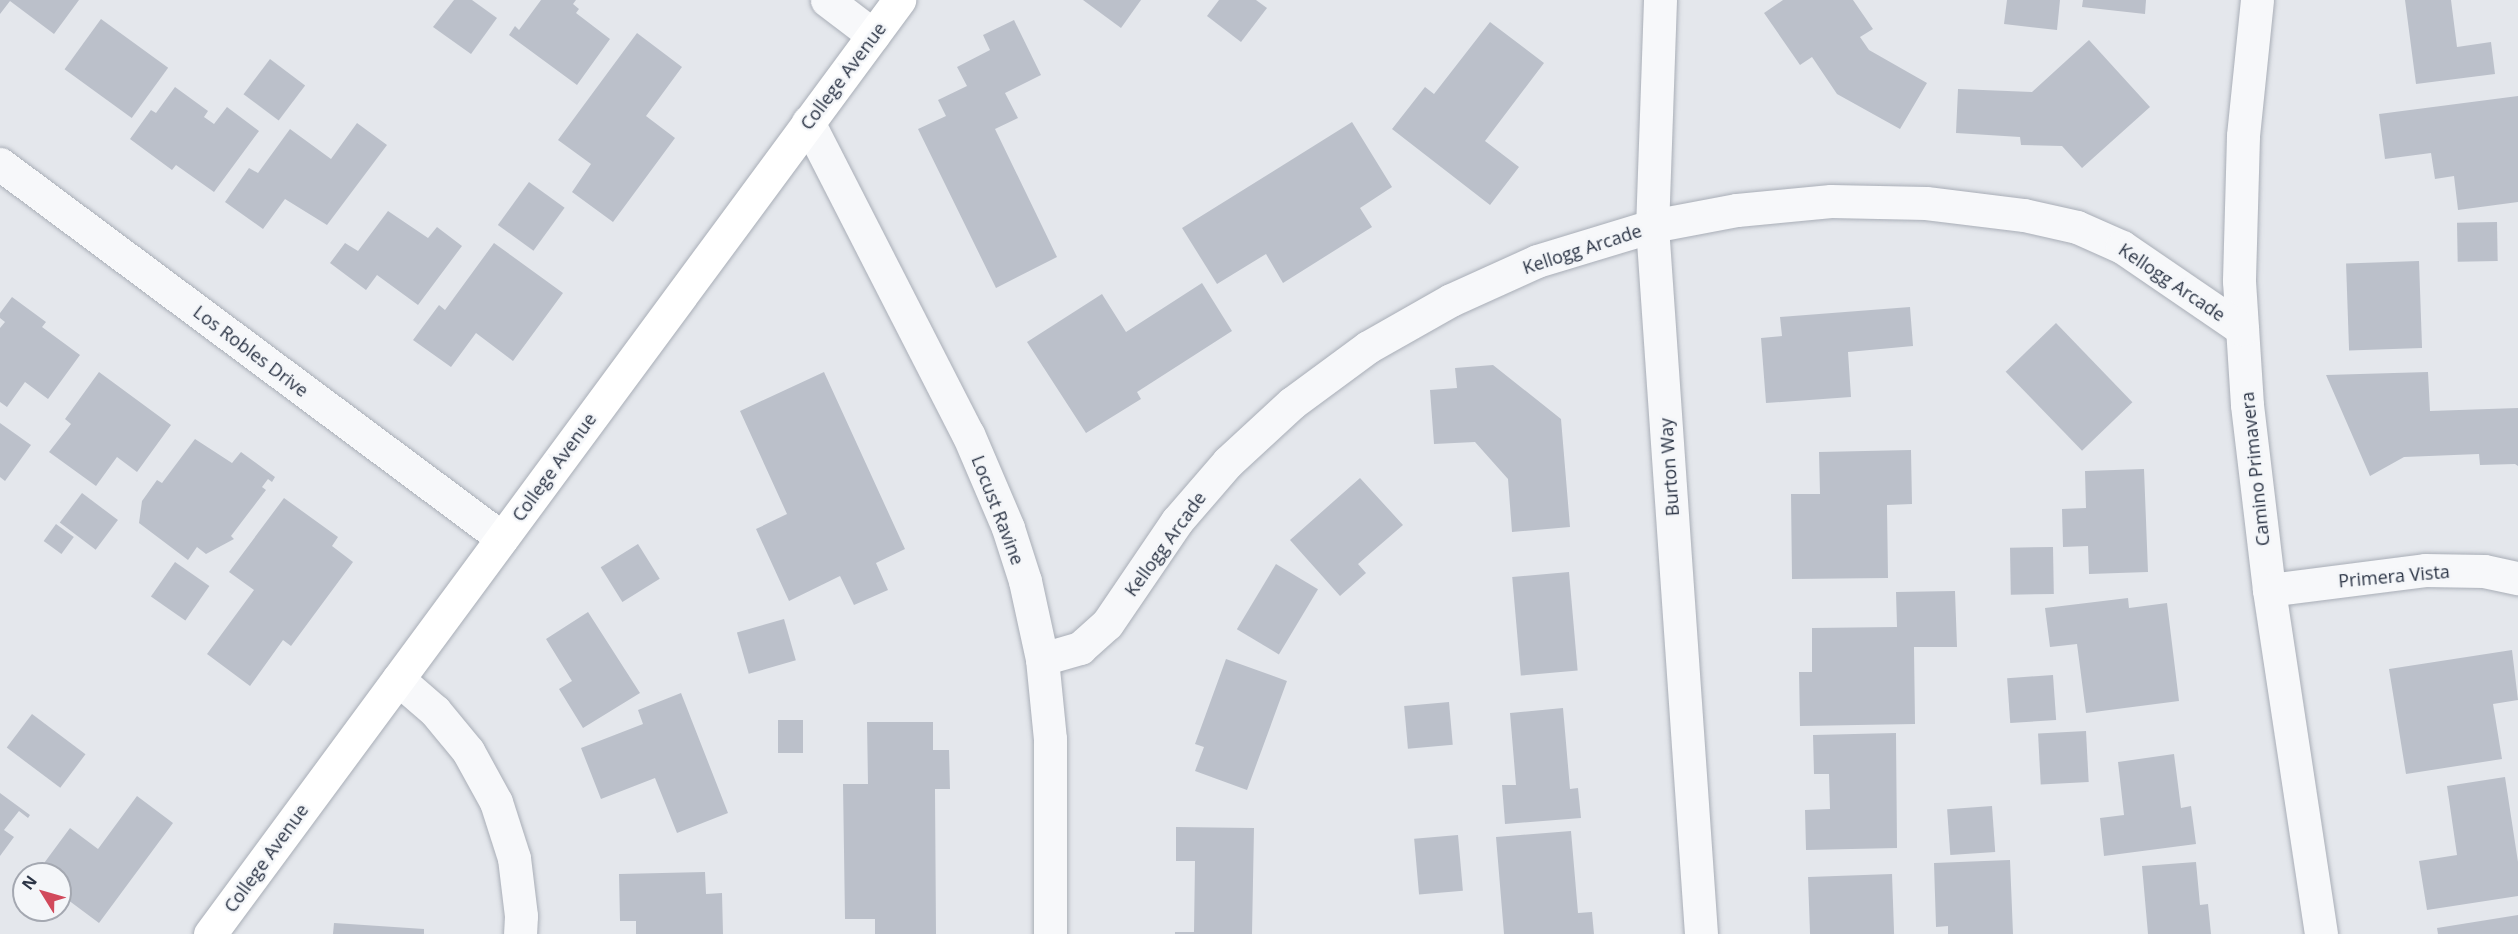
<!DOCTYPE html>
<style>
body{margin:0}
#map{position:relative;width:2518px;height:934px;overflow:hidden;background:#e4e7ec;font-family:"Open Sans",sans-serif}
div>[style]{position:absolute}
.building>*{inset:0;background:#bbc0ca;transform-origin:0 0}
.roads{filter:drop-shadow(0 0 2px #a9aeb7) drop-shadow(0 0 2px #a9aeb7)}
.street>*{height:33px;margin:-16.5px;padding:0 16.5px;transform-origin:16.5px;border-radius:16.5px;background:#f7f8fa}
.secondary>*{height:33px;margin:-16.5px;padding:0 16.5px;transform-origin:16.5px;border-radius:16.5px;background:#fff}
span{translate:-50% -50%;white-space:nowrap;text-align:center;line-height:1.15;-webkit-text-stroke:5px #f4f6f9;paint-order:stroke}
.street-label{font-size:18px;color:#2b3445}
.north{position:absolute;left:12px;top:862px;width:60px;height:60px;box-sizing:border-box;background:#f4f6f9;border:2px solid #a4a8b1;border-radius:50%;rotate:307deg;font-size:16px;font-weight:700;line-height:24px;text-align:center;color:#2b3445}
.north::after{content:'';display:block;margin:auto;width:21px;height:27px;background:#d1495b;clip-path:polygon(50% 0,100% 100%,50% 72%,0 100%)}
</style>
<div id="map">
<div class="building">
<div style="clip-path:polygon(0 0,79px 0,54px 34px,10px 1px,0 14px)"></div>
<div style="clip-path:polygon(454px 0,472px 0,497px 18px,471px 54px,433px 27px)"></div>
<div style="clip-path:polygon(541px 0,576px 0,573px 4px,579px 9px,576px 13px,610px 39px,577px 85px,509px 35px,515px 26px,519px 30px)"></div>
<div style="clip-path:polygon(1083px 0,1141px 0,1121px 28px)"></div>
<div style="clip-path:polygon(1219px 0,1256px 0,1267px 8px,1241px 42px,1207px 16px)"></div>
<div style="clip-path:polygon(1783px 0,1853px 0,1873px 29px,1860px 37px,1869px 50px,1927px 83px,1900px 129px,1837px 94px,1812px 57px,1800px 65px,1764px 13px)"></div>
<div style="clip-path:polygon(2007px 0,2060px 0,2057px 30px,2004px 24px)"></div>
<div style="clip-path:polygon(2083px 0,2146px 0,2145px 14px,2082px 7px)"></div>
<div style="clip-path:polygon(2405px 0,2451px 0,2457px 47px,2491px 42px,2495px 74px,2416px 84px)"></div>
<div style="left:101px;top:19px;width:83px;height:62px;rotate:36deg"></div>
<div style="clip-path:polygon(1014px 20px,1041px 75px,1005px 93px,1018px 118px,995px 129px,1057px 257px,996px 288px,918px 129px,946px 116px,938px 100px,967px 86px,957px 67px,990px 50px,983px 35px)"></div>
<div style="clip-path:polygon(1490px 22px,1544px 63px,1485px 141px,1519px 167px,1490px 205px,1392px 129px,1425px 87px,1434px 94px)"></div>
<div style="clip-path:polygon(637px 33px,682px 67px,646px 116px,675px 138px,613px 222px,572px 192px,591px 164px,558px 140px)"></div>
<div style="clip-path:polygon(2089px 40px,2150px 107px,2082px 168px,2062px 146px,2021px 145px,2020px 137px,1956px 133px,1958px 89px,2032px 92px)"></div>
<div style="left:270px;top:59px;width:44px;height:44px;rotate:37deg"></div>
<div style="clip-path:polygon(175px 87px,208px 111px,204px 117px,214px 124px,227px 107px,259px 131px,214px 192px,176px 165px,172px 170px,130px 139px,151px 110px,156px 113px)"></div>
<div style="clip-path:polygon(2518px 96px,2518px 202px,2458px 210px,2454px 176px,2435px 179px,2431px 153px,2385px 159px,2379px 114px)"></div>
<div style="clip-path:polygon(1352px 122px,1392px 187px,1360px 208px,1372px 227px,1283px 283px,1266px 254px,1217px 284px,1182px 228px)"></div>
<div style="clip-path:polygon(357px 123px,387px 145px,327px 225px,285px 199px,263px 229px,225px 202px,249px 168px,258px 173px,290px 129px,331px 159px)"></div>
<div style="left:529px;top:182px;width:44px;height:53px;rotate:36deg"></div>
<div style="clip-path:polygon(388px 211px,428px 238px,437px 227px,462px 246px,418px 305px,377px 275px,366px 290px,330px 263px,345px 243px,358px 251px)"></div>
<div style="left:2497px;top:222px;width:39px;height:40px;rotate:89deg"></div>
<div style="clip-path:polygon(494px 243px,563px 293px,513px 361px,476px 333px,451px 367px,413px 340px,439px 305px,445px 310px)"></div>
<div style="left:2419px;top:261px;width:87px;height:73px;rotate:88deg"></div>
<div style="clip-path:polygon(1202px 283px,1232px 331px,1137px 392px,1141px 399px,1086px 433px,1027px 342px,1102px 294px,1126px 332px)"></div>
<div style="clip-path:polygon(12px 297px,46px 322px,42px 327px,80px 355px,48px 399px,25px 382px,7px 407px,0 402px,0 328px,5px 322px,0 318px,0 313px)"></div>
<div style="clip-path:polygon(1910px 307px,1913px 346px,1848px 352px,1851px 397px,1766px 403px,1761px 338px,1782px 336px,1780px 317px)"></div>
<div style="left:2056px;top:323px;width:110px;height:70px;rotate:46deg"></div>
<div style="clip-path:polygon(1493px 365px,1561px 419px,1570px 527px,1512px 532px,1508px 479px,1475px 442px,1434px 444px,1430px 390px,1457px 388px,1455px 368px)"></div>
<div style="clip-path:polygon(99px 372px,171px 425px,137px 472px,117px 457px,96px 486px,49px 452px,71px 424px,65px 419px)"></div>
<div style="clip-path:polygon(824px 372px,905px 549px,876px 563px,888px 590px,854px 605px,840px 576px,789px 601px,756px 529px,787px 514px,740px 411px)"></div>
<div style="clip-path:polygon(2428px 372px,2430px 411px,2518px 408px,2518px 466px,2515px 464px,2480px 465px,2479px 454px,2404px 457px,2370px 476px,2326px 375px)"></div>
<div style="clip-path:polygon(0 423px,31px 445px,5px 481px,0 477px)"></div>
<div style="clip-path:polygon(195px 439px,232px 463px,241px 452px,275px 477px,272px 482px,268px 479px,262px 487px,266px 490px,231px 536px,234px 539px,206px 554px,197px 547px,188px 560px,139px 523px,142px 501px,157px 480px,162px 483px)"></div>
<div style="clip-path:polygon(1911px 450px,1912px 504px,1887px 505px,1888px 578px,1792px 579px,1791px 494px,1820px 494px,1819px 452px)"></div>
<div style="clip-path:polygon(2144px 469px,2148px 572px,2089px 574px,2088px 546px,2063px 547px,2062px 509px,2086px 508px,2085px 471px)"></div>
<div style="clip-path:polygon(1360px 478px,1403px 525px,1358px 564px,1366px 573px,1340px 596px,1290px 540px)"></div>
<div style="left:82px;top:493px;width:45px;height:37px;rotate:37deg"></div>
<div style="clip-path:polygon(284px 498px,338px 537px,332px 546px,353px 562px,291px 646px,283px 640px,250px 686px,207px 654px,254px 590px,229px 572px)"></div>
<div style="left:56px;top:524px;width:22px;height:21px;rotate:36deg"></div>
<div style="left:638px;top:544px;width:41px;height:44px;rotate:58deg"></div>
<div style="left:2053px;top:547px;width:47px;height:43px;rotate:89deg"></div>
<div style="left:175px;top:562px;width:42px;height:42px;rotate:35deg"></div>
<div style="left:1276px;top:564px;width:49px;height:76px;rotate:31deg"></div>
<div style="left:1569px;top:572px;width:99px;height:57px;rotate:85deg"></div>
<div style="clip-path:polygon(1955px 591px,1957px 647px,1914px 647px,1915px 724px,1800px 726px,1799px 672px,1812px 672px,1812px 628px,1897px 627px,1896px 592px)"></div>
<div style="clip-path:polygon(2128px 598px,2129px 608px,2167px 603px,2179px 701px,2086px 713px,2077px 644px,2050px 647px,2045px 608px)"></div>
<div style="clip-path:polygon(588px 612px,640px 693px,583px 728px,559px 689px,572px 681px,546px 639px)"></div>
<div style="left:784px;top:619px;width:43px;height:49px;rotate:74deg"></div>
<div style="clip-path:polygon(2512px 650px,2518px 700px,2493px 704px,2502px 759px,2406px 774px,2389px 669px)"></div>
<div style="clip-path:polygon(1226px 659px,1287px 681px,1247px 790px,1195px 771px,1204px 747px,1195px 744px)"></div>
<div style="left:2053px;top:675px;width:45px;height:46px;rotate:86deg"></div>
<div style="clip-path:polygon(681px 693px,728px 813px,677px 833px,655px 778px,601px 799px,581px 748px,643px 724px,638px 710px)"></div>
<div style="left:1449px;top:702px;width:43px;height:45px;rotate:85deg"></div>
<div style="clip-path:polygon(1563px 708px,1570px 789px,1578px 788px,1581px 818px,1505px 824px,1502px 785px,1516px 785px,1510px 713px)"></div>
<div style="left:32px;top:714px;width:67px;height:42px;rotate:37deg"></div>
<div style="left:778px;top:720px;width:25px;height:33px"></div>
<div style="clip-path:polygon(867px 722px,933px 722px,933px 750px,949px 750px,950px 789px,935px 789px,936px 934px,875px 934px,875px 919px,845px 919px,843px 784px,868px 784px)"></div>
<div style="left:2086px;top:731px;width:51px;height:48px;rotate:87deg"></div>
<div style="clip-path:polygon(1896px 733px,1897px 848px,1806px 850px,1805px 810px,1830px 809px,1829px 774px,1814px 774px,1813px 735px)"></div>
<div style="clip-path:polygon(2174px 754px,2181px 808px,2191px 806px,2196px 844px,2104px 856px,2100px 818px,2124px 815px,2118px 762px)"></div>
<div style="clip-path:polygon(2505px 777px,2518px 862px,2518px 896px,2427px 910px,2419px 861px,2457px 855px,2447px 786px)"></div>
<div style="clip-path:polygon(0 793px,30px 815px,28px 818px,19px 811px,4px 830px,14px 837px,0 856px)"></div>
<div style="clip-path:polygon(137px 796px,173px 823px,99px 923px,60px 894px,60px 874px,36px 874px,70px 828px,98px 849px)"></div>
<div style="left:1992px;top:806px;width:46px;height:45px;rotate:86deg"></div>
<div style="clip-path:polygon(1176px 827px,1254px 828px,1252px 934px,1175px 934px,1175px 932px,1194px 932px,1195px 861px,1176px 861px)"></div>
<div style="clip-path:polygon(1571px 831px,1578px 913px,1592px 912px,1594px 934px,1504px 934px,1496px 837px)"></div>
<div style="left:1458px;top:835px;width:56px;height:44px;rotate:85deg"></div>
<div style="clip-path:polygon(2010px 860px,2013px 934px,1948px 934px,1948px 926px,1936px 927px,1934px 863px)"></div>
<div style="clip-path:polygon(2196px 862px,2200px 905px,2208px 904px,2211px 934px,2148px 934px,2142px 866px)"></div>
<div style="clip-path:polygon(705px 872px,706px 894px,722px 893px,723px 934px,636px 934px,636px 921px,620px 921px,619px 874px)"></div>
<div style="left:1892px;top:874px;width:60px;height:84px;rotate:88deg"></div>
<div style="clip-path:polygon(2518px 915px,2518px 934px,2438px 934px,2437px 928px)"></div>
<div style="clip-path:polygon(334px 923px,424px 929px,424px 934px,333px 934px)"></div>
</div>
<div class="roads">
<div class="street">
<div style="left:827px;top:0;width:58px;rotate:37.3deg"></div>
<div style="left:1660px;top:0;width:226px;rotate:92deg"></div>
<div style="left:1652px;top:226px;width:710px;rotate:86.04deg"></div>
<div style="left:2257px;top:0;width:137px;rotate:95.9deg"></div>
<div style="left:2243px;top:136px;width:145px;rotate:91.6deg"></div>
<div style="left:2239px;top:281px;width:124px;rotate:86.3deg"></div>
<div style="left:2247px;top:405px;width:186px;rotate:83.2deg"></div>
<div style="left:2269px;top:590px;width:348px;rotate:81.4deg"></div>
<div style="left:808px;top:122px;width:351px;rotate:62.9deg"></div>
<div style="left:968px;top:434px;width:102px;rotate:66.9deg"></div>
<div style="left:1008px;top:528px;width:56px;rotate:72.2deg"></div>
<div style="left:1025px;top:581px;width:80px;rotate:77.7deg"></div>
<div style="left:1042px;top:659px;width:80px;rotate:84.3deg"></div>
<div style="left:1050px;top:739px;width:195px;rotate:90deg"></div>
<div style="left:0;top:164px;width:626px;rotate:36.69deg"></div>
<div style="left:2269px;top:590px;width:157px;rotate:-7.3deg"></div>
<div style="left:2425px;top:570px;width:59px;rotate:1deg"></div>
<div style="left:2484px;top:571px;width:35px;rotate:12deg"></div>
<div style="left:1042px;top:659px;width:40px;rotate:-16deg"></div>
<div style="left:1080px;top:648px;width:36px;rotate:-42deg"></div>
<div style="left:1107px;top:624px;width:125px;rotate:-55.8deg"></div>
<div style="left:1177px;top:521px;width:78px;rotate:-49.2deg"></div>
<div style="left:1228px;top:462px;width:87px;rotate:-42.7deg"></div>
<div style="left:1292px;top:403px;width:94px;rotate:-36.4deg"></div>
<div style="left:1368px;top:347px;width:95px;rotate:-29.5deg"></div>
<div style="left:1451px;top:300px;width:94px;rotate:-24.4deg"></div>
<div style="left:1537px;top:261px;width:120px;rotate:-16.9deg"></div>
<div style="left:1652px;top:226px;width:86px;rotate:-10.7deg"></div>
<div style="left:1737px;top:210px;width:94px;rotate:-5.5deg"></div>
<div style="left:1831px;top:201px;width:95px;rotate:1.2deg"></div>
<div style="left:1926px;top:203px;width:99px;rotate:7deg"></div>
<div style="left:2024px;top:215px;width:54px;rotate:12.8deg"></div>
<div style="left:2077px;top:227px;width:49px;rotate:24deg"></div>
<div style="left:2122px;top:247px;width:145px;rotate:34.3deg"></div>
<div style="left:398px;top:679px;width:49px;rotate:40.9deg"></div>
<div style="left:435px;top:711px;width:52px;rotate:50.5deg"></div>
<div style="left:468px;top:751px;width:58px;rotate:61.2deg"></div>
<div style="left:496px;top:802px;width:59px;rotate:72.2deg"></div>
<div style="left:514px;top:858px;width:58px;rotate:83.1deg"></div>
<div style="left:521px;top:916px;width:18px;rotate:93deg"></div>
</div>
<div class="secondary">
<div style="left:210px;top:934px;width:1161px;rotate:-53.58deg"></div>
</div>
</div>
<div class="street-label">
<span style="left:843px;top:76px;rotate:-53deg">College Avenue</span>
<span style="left:1582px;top:249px;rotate:-18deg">Kellogg Arcade</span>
<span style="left:2172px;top:282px;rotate:34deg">Kellogg Arcade</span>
<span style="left:251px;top:351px;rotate:37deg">Los Robles Drive</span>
<span style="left:554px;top:467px;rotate:-54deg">College Avenue</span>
<span style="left:1669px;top:467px;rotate:-94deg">Burton Way</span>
<span style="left:2255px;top:469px;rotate:-96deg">Camino Primavera</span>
<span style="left:998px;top:510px;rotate:69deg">Locust Ravine</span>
<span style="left:1165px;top:544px;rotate:-54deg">Kellogg Arcade</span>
<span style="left:2394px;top:576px;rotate:-5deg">Primera Vista</span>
<span style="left:266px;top:858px;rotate:-54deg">College Avenue</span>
</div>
<div class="north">N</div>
</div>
